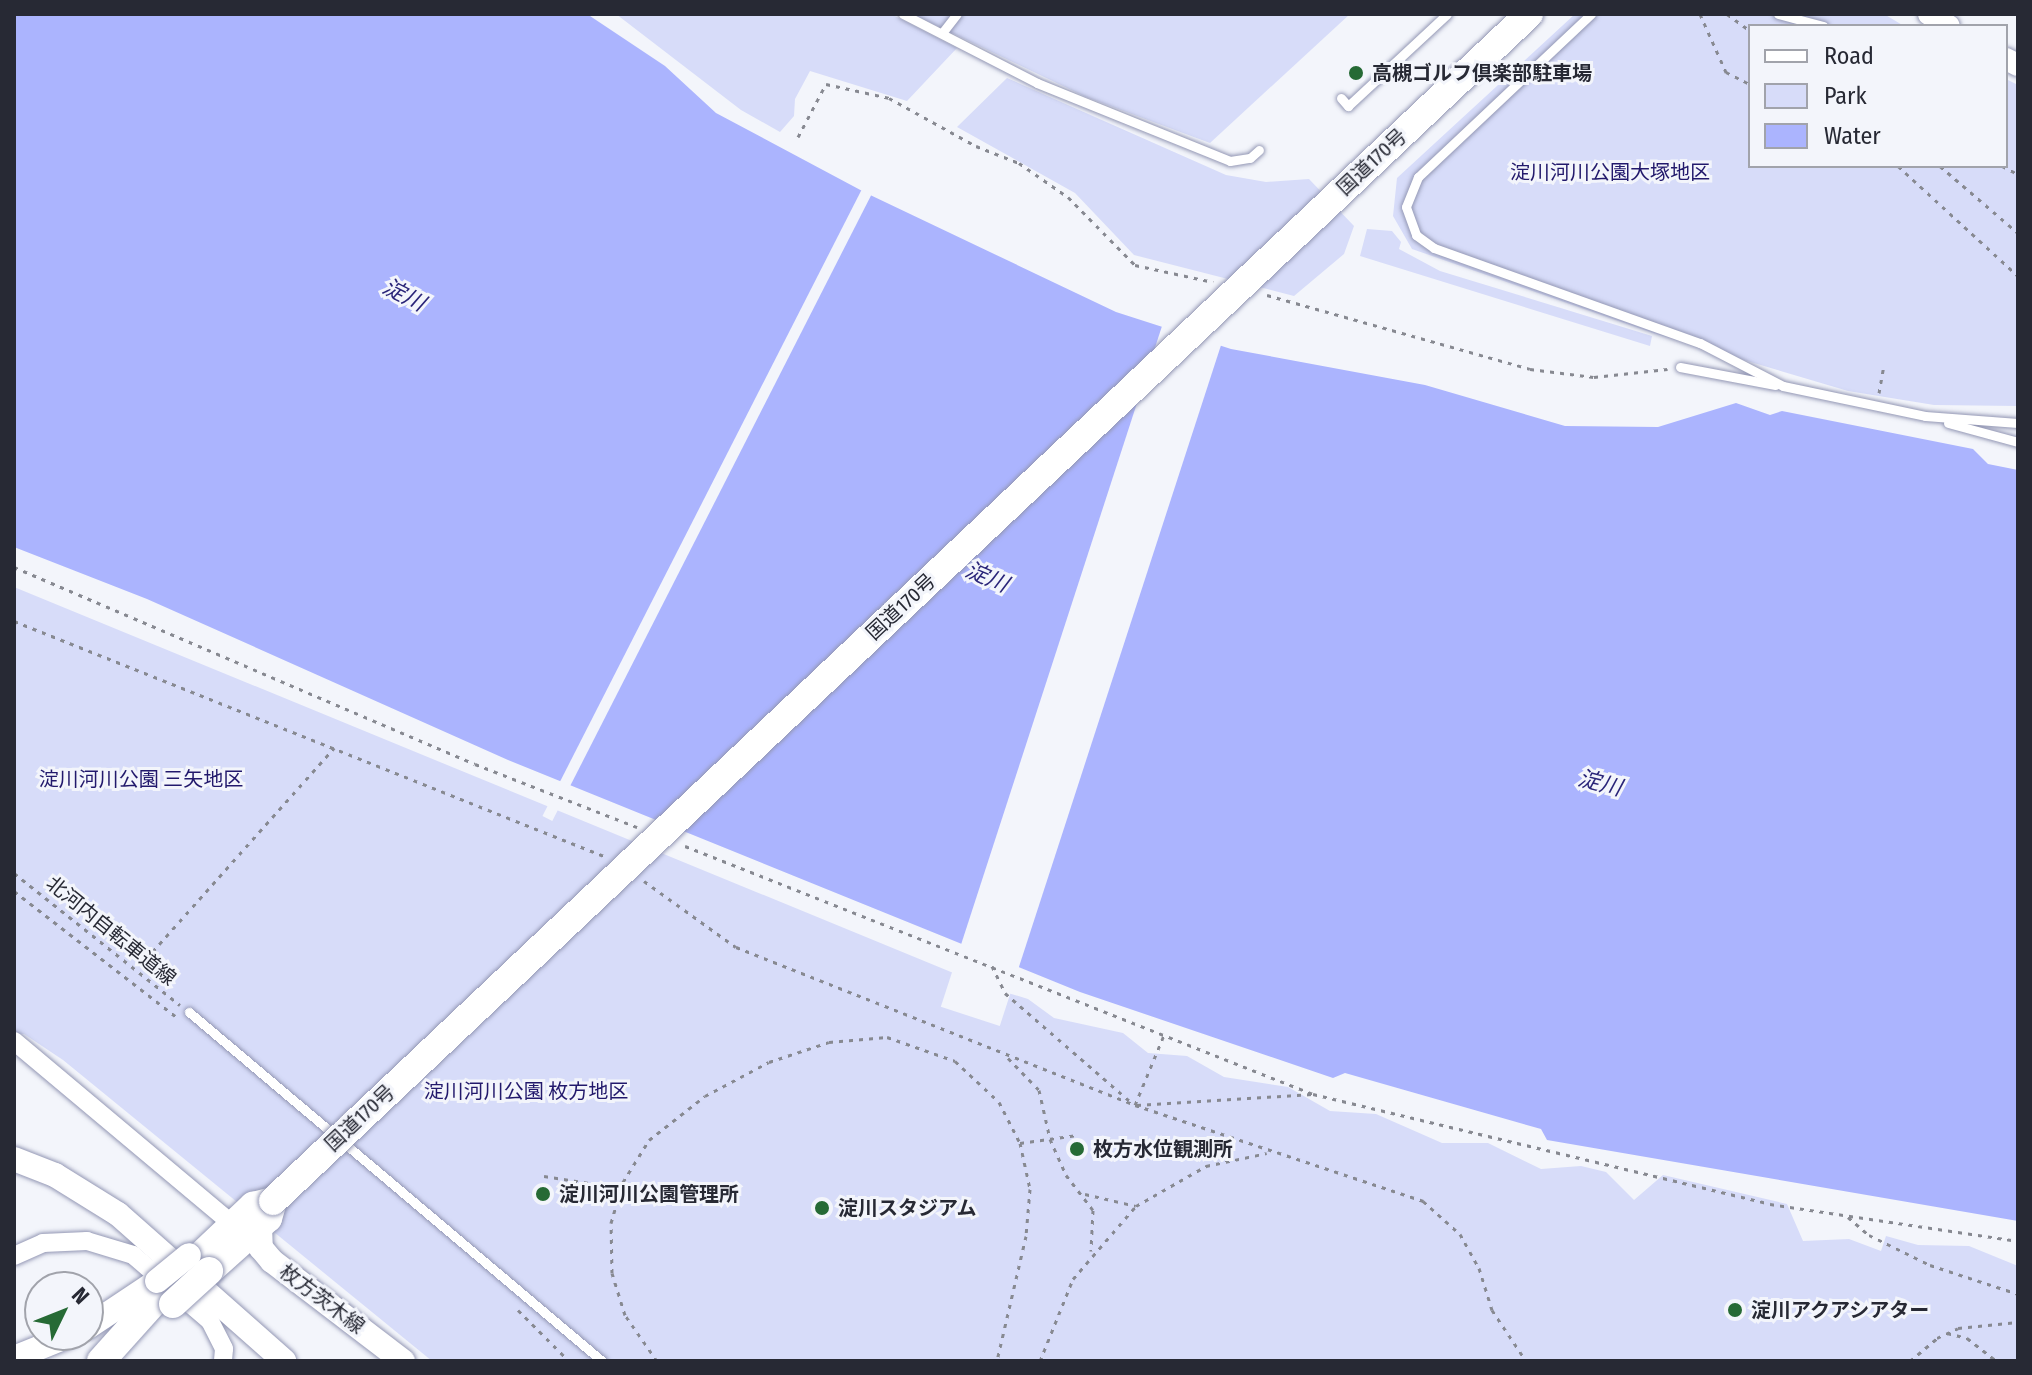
<!DOCTYPE html>
<meta charset="utf-8">
<style>
body{margin:0}
#map{position:relative;width:2032px;height:1375px;overflow:hidden;background:#f3f5fb;font-family:"Fira Sans Condensed","Noto Sans JP",sans-serif}
div>[style]{position:absolute}
.green>*{inset:0;background:#d7dcf9}
.water>*{inset:0;background:#abb4fe}
.pier>*{inset:0;background:#f3f5fb;transform-origin:0 0}
.path>*{height:3px;margin-top:-1.5px;transform-origin:0;background:repeating-linear-gradient(90deg,#878991 0 4px,transparent 0 10px)}
.roads{filter:drop-shadow(0 0 2px #9397b4) drop-shadow(0 0 2px #9397b4)}
.service>*{height:9px;margin:-4.5px;padding:0 4.5px;transform-origin:4.5px;border-radius:4.5px;background:#fff}
.minor>*{height:18px;margin:-9px;padding:0 9px;transform-origin:9px;border-radius:9px;background:#fff}
.tertiary>*{height:22px;margin:-11px;padding:0 11px;transform-origin:11px;border-radius:11px;background:#fff}
.secondary>*{height:24px;margin:-12px;padding:0 12px;transform-origin:12px;border-radius:12px;background:#fff}
.trunk>*{height:28px;margin:-14px;padding:0 14px;transform-origin:14px;border-radius:14px;background:#fff}
.bridges{filter:drop-shadow(0 0 2px #9397b4) drop-shadow(0 0 2px #9397b4)}
.secondary-bridge>*{height:24px;margin:-12px;padding:0 12px;transform-origin:12px;border-radius:12px;background:#fff}
.trunk-bridge>*{height:28px;margin:-14px;padding:0 14px;transform-origin:14px;border-radius:14px;background:#fff}
.dots>*{width:22px;height:22px;translate:-50% -50%;box-sizing:border-box;border:4px solid #f3f5fb;border-radius:50%}
span{translate:-50% -50%;white-space:nowrap;text-align:center;line-height:1.15;-webkit-text-stroke:6px #f3f5fb;paint-order:stroke}
.poi-label{font-size:20px;color:#272934;font-weight:700}
.left{translate:0 -50%;text-align:left}
.street-label{font-size:20px;color:#272934}
.park-label{font-size:20px;color:#22196c}
.water-label{font-size:22px;color:#2a2579;font-style:italic}
.frame{position:absolute;inset:0;border:16px solid #272934;pointer-events:none}
.legend{position:absolute;left:1748px;top:24px;width:260px;height:144px;box-sizing:border-box;background:#f3f5fb;border:2px solid #a1a3ab;margin:0;padding:10px 14px;list-style:none;font-size:24px;color:#272934}
.legend li{display:flex;align-items:center;gap:16px;height:40px}
.legend b{width:40px;border:2px solid #a1a3ab}
.north{position:absolute;left:24px;top:1271px;width:80px;height:80px;box-sizing:border-box;background:#f3f5fb;border:2px solid #a1a3ab;border-radius:50%;rotate:47deg;font-size:22px;font-weight:700;line-height:32px;text-align:center;color:#272934}
.north::after{content:'';display:block;margin:auto;width:28px;height:36px;background:#266a35;clip-path:polygon(50% 0,100% 100%,50% 72%,0 100%)}
</style>
<div id="map">
<div class="green">
<div style="clip-path:polygon(616px 14px,891px 14px,957px 48px,907px 101px,810px 71px,795px 99px,794px 116px,780px 132px,741px 110px)"></div>
<div style="clip-path:polygon(912px 14px,1350px 14px,1210px 143px,1086px 97px)"></div>
<div style="clip-path:polygon(1575px 14px,1884px 14px,1904px 26px,1750px 26px,1750px 166px,2006px 166px,2006px 79px,2018px 85px,2018px 406px,1934px 405px,1848px 391px,1653px 333px,1412px 249px,1393px 216px,1397px 178px)"></div>
<div style="clip-path:polygon(1007px 78px,1226px 175px,1266px 182px,1309px 179px,1354px 226px,1344px 254px,1294px 296px,1134px 255px,1075px 193px,957px 127px)"></div>
<div style="clip-path:polygon(1367px 229px,1392px 231px,1401px 242px,1399px 249px,1440px 271px,1652px 336px,1650px 346px,1360px 256px)"></div>
<div style="clip-path:polygon(14px 587px,985px 986px,1028px 999px,1054px 1018px,1123px 1033px,1148px 1053px,1187px 1056px,1224px 1077px,1288px 1087px,1330px 1111px,1376px 1114px,1442px 1143px,1488px 1143px,1541px 1169px,1581px 1166px,1606px 1172px,1634px 1200px,1663px 1175px,1787px 1204px,1803px 1241px,1849px 1239px,1881px 1251px,1886px 1236px,1918px 1245px,1969px 1246px,2018px 1266px,2018px 1361px,432px 1361px,63px 1060px,24px 1034px,14px 1035px)"></div>
</div>
<div class="water">
<div style="clip-path:polygon(14px 14px,587px 14px,665px 66px,716px 113px,866px 193px,1116px 312px,1231px 349px,1425px 385px,1565px 426px,1658px 427px,1736px 403px,1770px 415px,1782px 411px,1973px 449px,1988px 464px,2018px 470px,2018px 1221px,1547px 1140px,1541px 1129px,1345px 1073px,1333px 1078px,1080px 992px,508px 760px,147px 599px,14px 547px)"></div>
</div>
<div class="pier">
<div style="left:863px;top:187px;width:11px;height:706px;rotate:27deg"></div>
<div style="left:1163px;top:323px;width:62px;height:719px;rotate:18deg"></div>
</div>
<div class="path">
<div style="left:1700px;top:14px;width:64px;rotate:65.9deg"></div>
<div style="left:1726px;top:72px;width:27px;rotate:27deg"></div>
<div style="left:1727px;top:14px;width:29px;rotate:36deg"></div>
<div style="left:798px;top:137px;width:60px;rotate:-62.2deg"></div>
<div style="left:826px;top:84px;width:65px;rotate:12.5deg"></div>
<div style="left:889px;top:98px;width:99px;rotate:28.9deg"></div>
<div style="left:976px;top:146px;width:46px;rotate:21.6deg"></div>
<div style="left:1019px;top:163px;width:60px;rotate:34.8deg"></div>
<div style="left:1068px;top:197px;width:95px;rotate:45.4deg"></div>
<div style="left:1135px;top:265px;width:80px;rotate:12.3deg"></div>
<div style="left:1898px;top:166px;width:163px;rotate:42.5deg"></div>
<div style="left:1940px;top:166px;width:103px;rotate:40.7deg"></div>
<div style="left:2002px;top:166px;width:18px;rotate:27deg"></div>
<div style="left:1267px;top:295px;width:273px;rotate:15.7deg"></div>
<div style="left:1530px;top:369px;width:64px;rotate:7.1deg"></div>
<div style="left:1594px;top:377px;width:74px;rotate:-6.2deg"></div>
<div style="left:1879px;top:393px;width:28px;rotate:-80deg"></div>
<div style="left:14px;top:567px;width:501px;rotate:23.14deg"></div>
<div style="left:475px;top:764px;width:174px;rotate:21.3deg"></div>
<div style="left:14px;top:621px;width:635px;rotate:21.72deg"></div>
<div style="left:685px;top:846px;width:675px;rotate:21.55deg"></div>
<div style="left:1313px;top:1094px;width:470px;rotate:13.5deg"></div>
<div style="left:1770px;top:1204px;width:251px;rotate:8.5deg"></div>
<div style="left:14px;top:873px;width:212px;rotate:38.5deg"></div>
<div style="left:644px;top:881px;width:113px;rotate:35.7deg"></div>
<div style="left:736px;top:947px;width:429px;rotate:21.6deg"></div>
<div style="left:1135px;top:1105px;width:304px;rotate:18.4deg"></div>
<div style="left:1423px;top:1201px;width:50px;rotate:41.7deg"></div>
<div style="left:1460px;top:1234px;width:39px;rotate:61deg"></div>
<div style="left:1479px;top:1268px;width:44px;rotate:72.8deg"></div>
<div style="left:1492px;top:1310px;width:61px;rotate:56.3deg"></div>
<div style="left:14px;top:891px;width:204px;rotate:37.8deg"></div>
<div style="left:146px;top:959px;width:283px;rotate:-48.3deg"></div>
<div style="left:992px;top:966px;width:30px;rotate:64deg"></div>
<div style="left:1005px;top:993px;width:167px;rotate:40.9deg"></div>
<div style="left:1008px;top:1058px;width:45px;rotate:45.9deg"></div>
<div style="left:1039px;top:1090px;width:50px;rotate:77.3deg"></div>
<div style="left:1050px;top:1139px;width:39px;rotate:66deg"></div>
<div style="left:1066px;top:1175px;width:44px;rotate:52.4deg"></div>
<div style="left:1093px;top:1210px;width:41px;rotate:92.8deg"></div>
<div style="left:1135px;top:1105px;width:76px;rotate:-67.5deg"></div>
<div style="left:1137px;top:1105px;width:176px;rotate:-3.6deg"></div>
<div style="left:1020px;top:1143px;width:58px;rotate:-8deg"></div>
<div style="left:544px;top:1176px;width:78px;rotate:8.9deg"></div>
<div style="left:1085px;top:1194px;width:52px;rotate:13.2deg"></div>
<div style="left:1848px;top:1217px;width:28px;rotate:41deg"></div>
<div style="left:1869px;top:1235px;width:68px;rotate:26.2deg"></div>
<div style="left:1930px;top:1265px;width:93px;rotate:18.2deg"></div>
<div style="left:518px;top:1310px;width:72px;rotate:45deg"></div>
<div style="left:1947px;top:1333px;width:21px;rotate:14deg"></div>
<div style="left:1967px;top:1338px;width:37px;rotate:38deg"></div>
<div style="left:657px;top:1361px;width:56px;rotate:-124.8deg"></div>
<div style="left:625px;top:1315px;width:44px;rotate:-107.2deg"></div>
<div style="left:612px;top:1273px;width:50px;rotate:-91.1deg"></div>
<div style="left:611px;top:1223px;width:43px;rotate:-73.7deg"></div>
<div style="left:623px;top:1182px;width:49px;rotate:-58.2deg"></div>
<div style="left:649px;top:1140px;width:71px;rotate:-38.2deg"></div>
<div style="left:705px;top:1096px;width:72px;rotate:-28deg"></div>
<div style="left:769px;top:1062px;width:63px;rotate:-18.4deg"></div>
<div style="left:829px;top:1042px;width:58px;rotate:-4.9deg"></div>
<div style="left:887px;top:1037px;width:72px;rotate:19.4deg"></div>
<div style="left:955px;top:1061px;width:60px;rotate:43deg"></div>
<div style="left:999px;top:1102px;width:46px;rotate:62.9deg"></div>
<div style="left:1020px;top:1143px;width:47px;rotate:77.7deg"></div>
<div style="left:1030px;top:1189px;width:47px;rotate:94.9deg"></div>
<div style="left:1026px;top:1236px;width:128px;rotate:103.1deg"></div>
<div style="left:1040px;top:1361px;width:88px;rotate:-68.1deg"></div>
<div style="left:1073px;top:1279px;width:96px;rotate:-49.2deg"></div>
<div style="left:1136px;top:1206px;width:81px;rotate:-29.7deg"></div>
<div style="left:1206px;top:1166px;width:62px;rotate:-12deg"></div>
<div style="left:1910px;top:1361px;width:35px;rotate:-40deg"></div>
<div style="left:1937px;top:1338px;width:23px;rotate:-25deg"></div>
<div style="left:1958px;top:1328px;width:60px;rotate:-5.7deg"></div>
</div>
<div class="roads">
<div class="service">
<div style="left:903px;top:14px;width:151px;rotate:27.2deg"></div>
<div style="left:1037px;top:83px;width:208px;rotate:22deg"></div>
<div style="left:1230px;top:161px;width:20px;rotate:-9deg"></div>
<div style="left:1250px;top:158px;width:12px;rotate:-42deg"></div>
<div style="left:1591px;top:14px;width:238px;rotate:136.7deg"></div>
<div style="left:1418px;top:177px;width:32px;rotate:112deg"></div>
<div style="left:1406px;top:207px;width:30px;rotate:70deg"></div>
<div style="left:1416px;top:235px;width:22px;rotate:36deg"></div>
<div style="left:1434px;top:248px;width:282px;rotate:19.7deg"></div>
<div style="left:1700px;top:343px;width:93px;rotate:27.4deg"></div>
<div style="left:1783px;top:386px;width:145px;rotate:11.9deg"></div>
<div style="left:1925px;top:416px;width:93px;rotate:4.3deg"></div>
<div style="left:1778px;top:14px;width:47px;rotate:14.9deg"></div>
<div style="left:942px;top:33px;width:24px;rotate:-52deg"></div>
<div style="left:1341px;top:98px;width:11px;rotate:49deg"></div>
<div style="left:1348px;top:106px;width:135px;rotate:-42.9deg"></div>
<div style="left:1680px;top:367px;width:97px;rotate:10.7deg"></div>
<div style="left:1948px;top:423px;width:73px;rotate:15.2deg"></div>
<div style="left:189px;top:1012px;width:541px;rotate:40.2deg"></div>
</div>
<div class="minor">
<div style="left:14px;top:1041px;width:285px;rotate:40deg"></div>
<div style="left:14px;top:1256px;width:32px;rotate:-24deg"></div>
<div style="left:43px;top:1243px;width:44px;rotate:-2.6deg"></div>
<div style="left:87px;top:1241px;width:48px;rotate:16.9deg"></div>
<div style="left:133px;top:1255px;width:101px;rotate:40.6deg"></div>
<div style="left:210px;top:1321px;width:31px;rotate:63deg"></div>
<div style="left:224px;top:1349px;width:12px;rotate:95deg"></div>
</div>
<div class="tertiary">
<div style="left:1929px;top:14px;width:23px;rotate:31deg"></div>
<div style="left:2006px;top:59px;width:13px;rotate:27deg"></div>
</div>
<div class="secondary">
<div style="left:14px;top:1159px;width:44px;rotate:21.3deg"></div>
<div style="left:55px;top:1175px;width:74px;rotate:31.8deg"></div>
<div style="left:118px;top:1214px;width:222px;rotate:41.5deg"></div>
<div style="left:260px;top:1225px;width:23px;rotate:88deg"></div>
<div style="left:261px;top:1248px;width:17px;rotate:50deg"></div>
<div style="left:272px;top:1261px;width:165px;rotate:37.4deg"></div>
<div style="left:88px;top:1327px;width:83px;rotate:-33.7deg"></div>
<div style="left:14px;top:1358px;width:61px;rotate:-22deg"></div>
</div>
<div class="trunk">
<div style="left:196px;top:1260px;width:79px;rotate:-43.5deg"></div>
<div style="left:253px;top:1206px;width:21px;rotate:-14deg"></div>
<div style="left:273px;top:1201px;width:18px;rotate:106deg"></div>
<div style="left:268px;top:1218px;width:79px;rotate:138.1deg"></div>
<div style="left:101px;top:1361px;width:91px;rotate:-48.1deg"></div>
</div>
</div>
<div class="bridges">
<div class="secondary-bridge">
<div style="left:157px;top:1281px;width:41px;rotate:-39.1deg"></div>
</div>
<div class="trunk-bridge">
<div style="left:273px;top:1201px;width:1728px;rotate:-43.38deg"></div>
<div style="left:173px;top:1304px;width:49px;rotate:-42.5deg"></div>
</div>
</div>
<div class="dots">
<div style="left:1356px;top:73px;background:#266a35"></div>
<div style="left:1077px;top:1149px;background:#266a35"></div>
<div style="left:543px;top:1194px;background:#266a35"></div>
<div style="left:822px;top:1208px;background:#266a35"></div>
<div style="left:1735px;top:1310px;background:#266a35"></div>
</div>
<div class="poi-label">
<span class="left" style="left:1372px;top:73px">高槻ゴルフ倶楽部駐車場</span>
<span class="left" style="left:1093px;top:1149px">枚方水位観測所</span>
<span class="left" style="left:559px;top:1194px">淀川河川公園管理所</span>
<span class="left" style="left:838px;top:1208px">淀川スタジアム</span>
<span class="left" style="left:1751px;top:1310px">淀川アクアシアター</span>
</div>
<div class="street-label">
<span style="left:1372px;top:162px;rotate:-43deg">国道170号</span>
<span style="left:901px;top:607px;rotate:-43deg">国道170号</span>
<span style="left:111px;top:931px;rotate:39deg">北河内自転車道線</span>
<span style="left:360px;top:1118px;rotate:-43deg">国道170号</span>
<span style="left:322px;top:1299px;rotate:37deg">枚方茨木線</span>
</div>
<div class="park-label">
<span style="left:1610px;top:172px">淀川河川公園大塚地区</span>
<span style="left:141px;top:779px">淀川河川公園 三矢地区</span>
<span style="left:526px;top:1091px">淀川河川公園 枚方地区</span>
</div>
<div class="water-label">
<span style="left:404px;top:295px;rotate:27deg">淀川</span>
<span style="left:987px;top:577px;rotate:23deg">淀川</span>
<span style="left:1600px;top:783px;rotate:14deg">淀川</span>
</div>
<div class="frame"></div>
<ul class="legend">
<li><b style="height:10px;background:#fff"></b>Road</li>
<li><b style="height:22px;background:#d7dcf9"></b>Park</li>
<li><b style="height:22px;background:#abb4fe"></b>Water</li>
</ul>
<div class="north">N</div>
</div>
